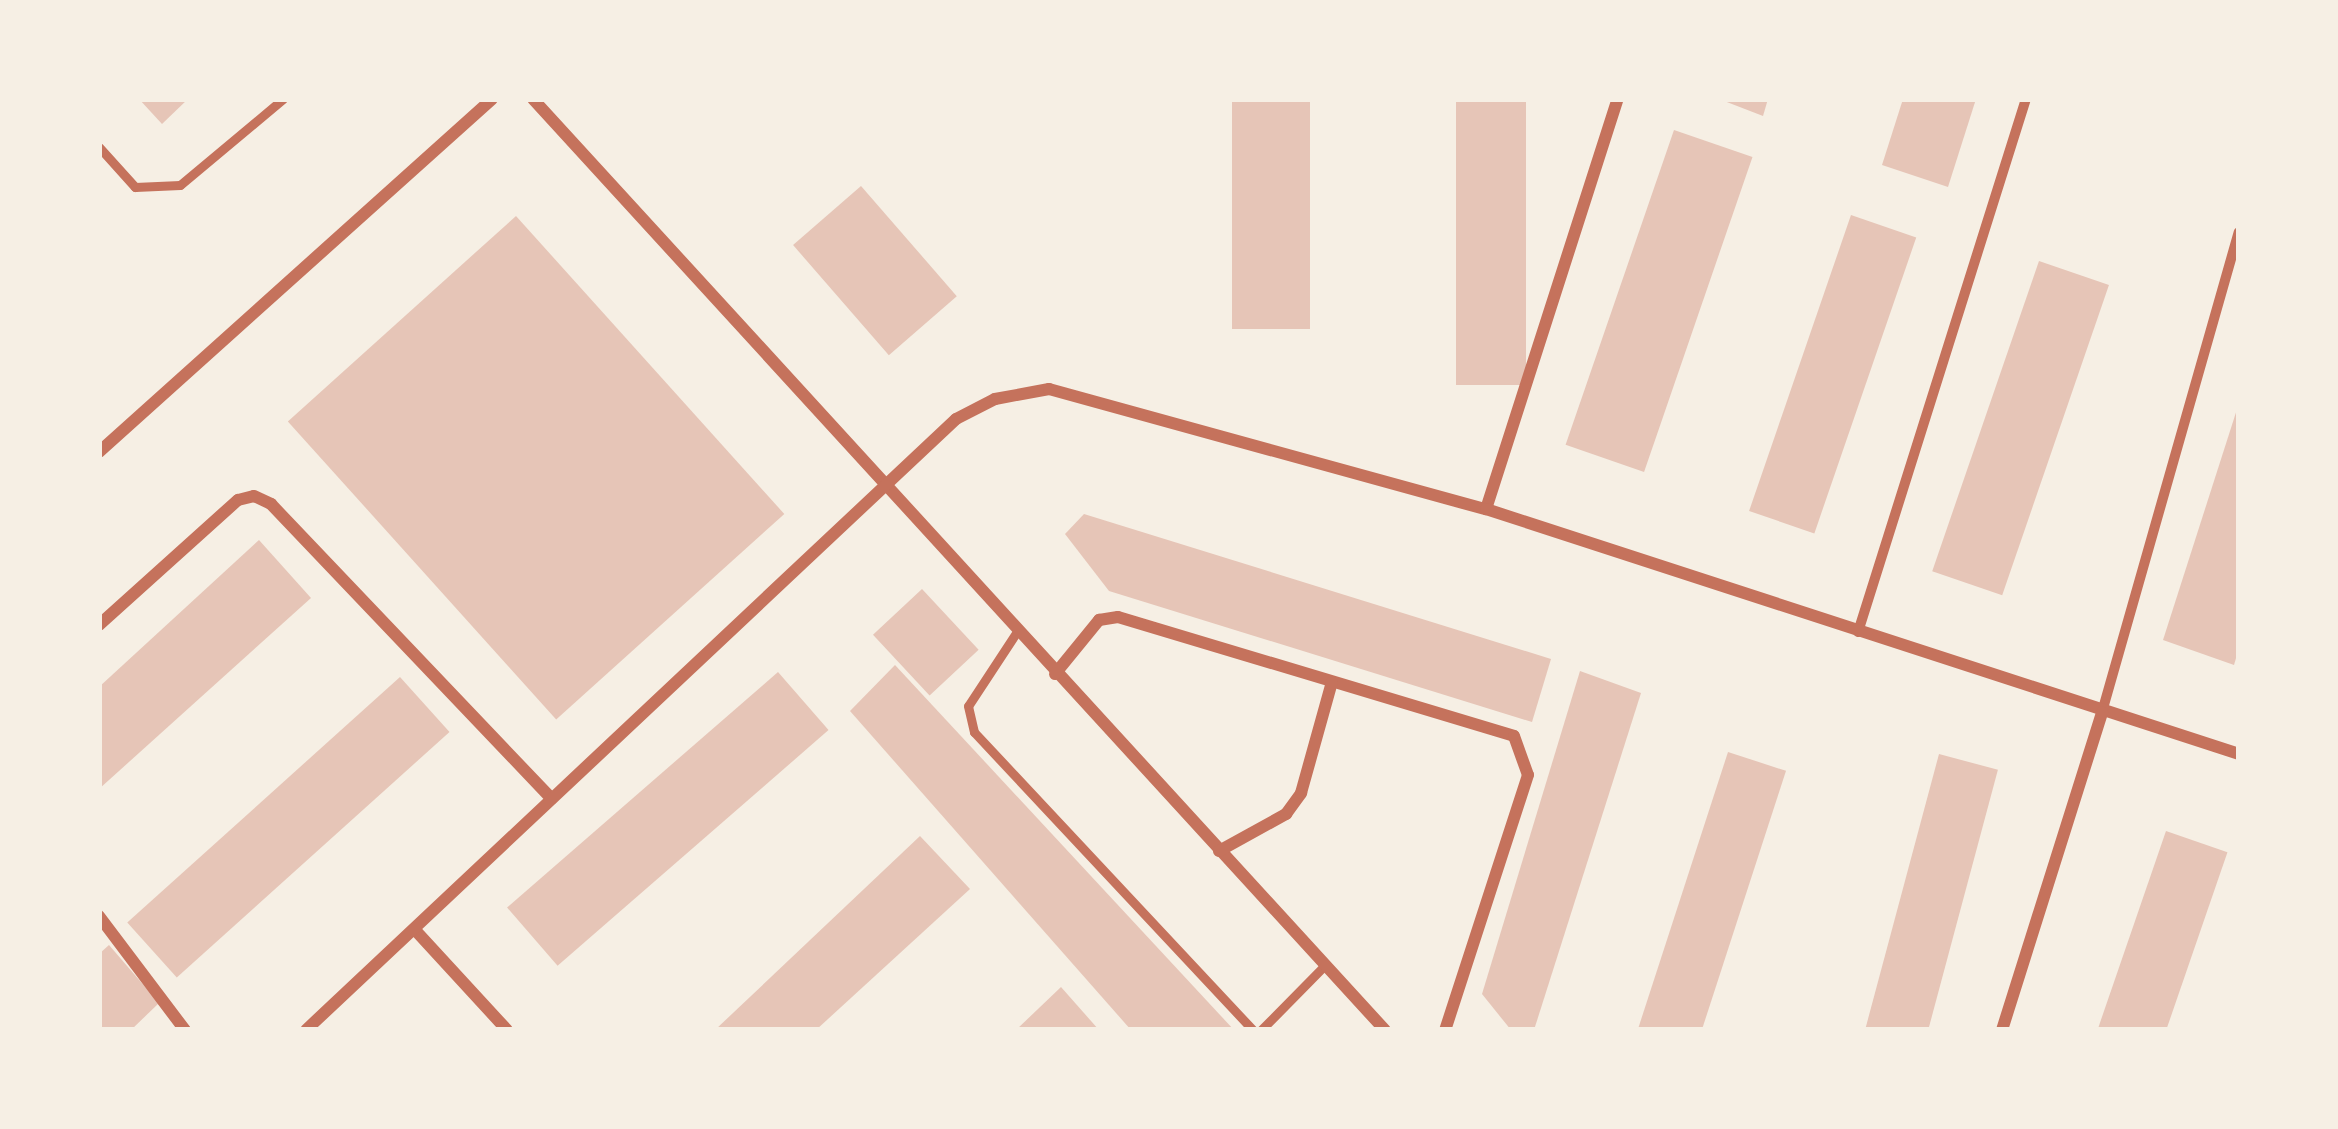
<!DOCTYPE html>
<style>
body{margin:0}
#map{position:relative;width:2338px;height:1129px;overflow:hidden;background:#f6efe4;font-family:Signika,sans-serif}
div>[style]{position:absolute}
.building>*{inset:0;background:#e6c5b7;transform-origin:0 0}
.service>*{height:9px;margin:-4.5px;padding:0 4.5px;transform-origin:4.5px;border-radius:4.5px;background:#c5725c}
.pedestrian>*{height:10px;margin:-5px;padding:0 5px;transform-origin:5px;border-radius:5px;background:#c5725c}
.minor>*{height:12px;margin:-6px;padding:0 6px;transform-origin:6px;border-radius:6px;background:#c5725c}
span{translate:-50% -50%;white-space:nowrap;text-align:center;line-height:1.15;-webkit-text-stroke:10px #f6efe4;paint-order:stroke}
.frame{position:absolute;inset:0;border:102px solid #f6efe4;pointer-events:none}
</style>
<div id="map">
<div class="building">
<div style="clip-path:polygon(139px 99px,188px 99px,162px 124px)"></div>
<div style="left:1232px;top:99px;width:78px;height:230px"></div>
<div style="left:1456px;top:99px;width:70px;height:286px"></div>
<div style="clip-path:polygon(1719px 99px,1768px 99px,1763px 116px)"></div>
<div style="clip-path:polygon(1903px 99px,1976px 99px,1948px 187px,1882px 165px)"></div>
<div style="left:1674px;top:130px;width:83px;height:333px;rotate:19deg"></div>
<div style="left:861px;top:186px;width:146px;height:90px;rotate:49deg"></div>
<div style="left:1851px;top:215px;width:69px;height:313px;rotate:19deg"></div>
<div style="left:516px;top:216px;width:401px;height:307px;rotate:48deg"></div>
<div style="left:2039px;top:261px;width:74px;height:328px;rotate:19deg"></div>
<div style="clip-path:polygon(2239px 403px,2239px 648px,2234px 665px,2163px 640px)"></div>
<div style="clip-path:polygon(1084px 514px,1551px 659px,1532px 722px,1109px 591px,1065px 534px)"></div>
<div style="clip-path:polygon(259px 540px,311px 598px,99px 789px,99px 687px)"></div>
<div style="left:922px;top:589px;width:83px;height:67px;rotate:47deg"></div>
<div style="clip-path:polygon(895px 665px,1234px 1030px,1131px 1030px,850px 711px)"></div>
<div style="clip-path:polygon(1580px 671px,1641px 693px,1534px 1030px,1511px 1030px,1482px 994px)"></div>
<div style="left:778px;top:672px;width:77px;height:359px;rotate:49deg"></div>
<div style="left:400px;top:677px;width:74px;height:367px;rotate:48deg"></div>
<div style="left:1728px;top:752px;width:61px;height:291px;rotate:18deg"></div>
<div style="left:1939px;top:754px;width:61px;height:289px;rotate:15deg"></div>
<div style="left:2166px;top:831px;width:65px;height:208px;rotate:19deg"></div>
<div style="clip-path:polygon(920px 836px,970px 889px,816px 1030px,715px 1030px)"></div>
<div style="clip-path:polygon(109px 945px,159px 1003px,131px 1030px,99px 1030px,99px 954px)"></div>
<div style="clip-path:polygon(1061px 987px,1099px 1030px,1016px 1030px)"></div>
</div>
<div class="service">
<div style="left:99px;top:147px;width:54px;rotate:48deg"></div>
<div style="left:135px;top:187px;width:45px;rotate:-2.5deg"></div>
<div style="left:180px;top:185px;width:134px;rotate:-39.9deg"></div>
<div style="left:1016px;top:633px;width:87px;rotate:123.3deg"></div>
<div style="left:968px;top:706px;width:27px;rotate:77deg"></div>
<div style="left:974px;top:732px;width:408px;rotate:46.9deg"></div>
<div style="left:1261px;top:1030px;width:91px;rotate:-45.4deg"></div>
</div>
<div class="pedestrian">
<div style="left:1858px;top:632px;width:559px;rotate:-72.51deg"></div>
<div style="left:2102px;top:712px;width:499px;rotate:-74.1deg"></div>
</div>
<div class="minor">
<div style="left:533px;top:99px;width:1262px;rotate:47.54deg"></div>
<div style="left:99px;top:452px;width:528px;rotate:-41.93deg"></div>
<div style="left:1486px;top:509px;width:431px;rotate:-72.2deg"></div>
<div style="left:99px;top:625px;width:187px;rotate:-42deg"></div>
<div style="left:238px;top:500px;width:16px;rotate:-14deg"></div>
<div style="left:254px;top:496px;width:19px;rotate:25deg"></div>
<div style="left:271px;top:504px;width:407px;rotate:46.4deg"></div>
<div style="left:1055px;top:674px;width:70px;rotate:-50.8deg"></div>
<div style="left:1099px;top:620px;width:19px;rotate:-9deg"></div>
<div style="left:1118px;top:617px;width:413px;rotate:16.7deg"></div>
<div style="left:1514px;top:736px;width:41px;rotate:70.3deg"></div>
<div style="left:1528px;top:775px;width:268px;rotate:108deg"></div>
<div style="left:1219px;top:851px;width:77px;rotate:-28.9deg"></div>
<div style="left:1286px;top:814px;width:26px;rotate:-54deg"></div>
<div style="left:1301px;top:793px;width:115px;rotate:-74.4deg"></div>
<div style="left:99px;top:916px;width:143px;rotate:53deg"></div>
<div style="left:416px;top:931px;width:134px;rotate:47.4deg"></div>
<div style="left:306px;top:1030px;width:892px;rotate:-43.23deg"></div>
<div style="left:956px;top:419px;width:44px;rotate:-27.1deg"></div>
<div style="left:995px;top:399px;width:55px;rotate:-10.5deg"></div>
<div style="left:1049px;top:389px;width:453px;rotate:15.4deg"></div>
<div style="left:1486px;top:509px;width:792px;rotate:18.02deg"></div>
<div style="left:2002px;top:1030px;width:333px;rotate:-72.5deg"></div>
</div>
<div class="frame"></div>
</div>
